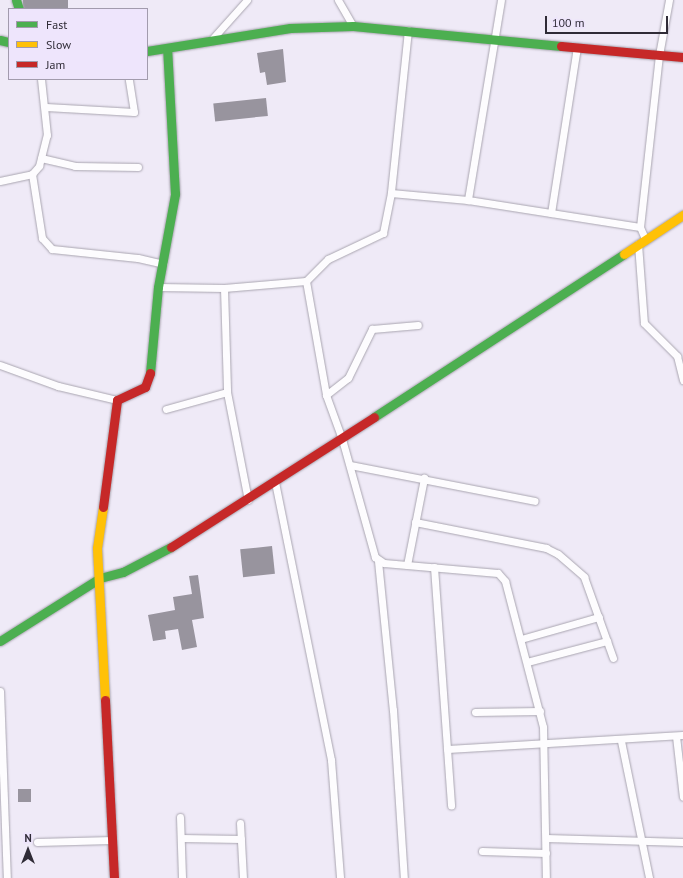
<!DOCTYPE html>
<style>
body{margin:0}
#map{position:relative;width:683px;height:878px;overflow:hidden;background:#efeaf7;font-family:"PT Sans",sans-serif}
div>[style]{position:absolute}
.building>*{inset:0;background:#98949e;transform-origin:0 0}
.roads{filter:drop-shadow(0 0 1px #a9a5b0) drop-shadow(0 0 1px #a9a5b0)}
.street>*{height:7px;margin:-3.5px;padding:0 3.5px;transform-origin:3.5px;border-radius:3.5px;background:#fdfcfe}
.fast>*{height:9px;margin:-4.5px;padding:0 4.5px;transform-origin:4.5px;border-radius:4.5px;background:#4caf50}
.slow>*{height:9px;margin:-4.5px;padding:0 4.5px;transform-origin:4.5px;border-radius:4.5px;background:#ffc107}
.jam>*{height:9px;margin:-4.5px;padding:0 4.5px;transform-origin:4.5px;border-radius:4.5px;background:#c62828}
span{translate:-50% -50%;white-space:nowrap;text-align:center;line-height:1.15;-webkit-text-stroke:4px #eee5fc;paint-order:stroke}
.legend{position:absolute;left:8px;top:8px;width:140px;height:72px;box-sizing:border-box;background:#eee5fc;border:1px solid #a29bad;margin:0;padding:5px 7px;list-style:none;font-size:12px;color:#2f2b36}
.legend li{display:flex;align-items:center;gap:8px;height:20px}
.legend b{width:20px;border:1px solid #a29bad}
.north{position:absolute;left:8px;top:830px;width:40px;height:40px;-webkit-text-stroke:3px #eee5fc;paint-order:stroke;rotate:0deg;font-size:11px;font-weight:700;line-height:16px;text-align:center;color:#2f2b36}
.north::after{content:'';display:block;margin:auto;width:14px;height:18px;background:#2f2b36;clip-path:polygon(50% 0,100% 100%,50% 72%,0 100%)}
.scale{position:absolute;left:545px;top:16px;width:123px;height:18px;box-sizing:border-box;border:2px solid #2f2b36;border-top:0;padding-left:5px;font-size:12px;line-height:14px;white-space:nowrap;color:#2f2b36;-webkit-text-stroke:3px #eee5fc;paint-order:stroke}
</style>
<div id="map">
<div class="building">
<div style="left:23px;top:0;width:45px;height:9px"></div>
<div style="clip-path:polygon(283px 49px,286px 82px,267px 85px,265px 72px,260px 73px,257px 53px)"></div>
<div style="left:266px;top:98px;width:18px;height:53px;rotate:84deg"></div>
<div style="left:272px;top:546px;width:28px;height:32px;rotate:84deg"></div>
<div style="clip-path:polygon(198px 575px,204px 618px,192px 620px,197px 647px,182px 650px,178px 629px,165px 631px,166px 639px,153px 641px,148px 615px,175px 610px,173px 597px,192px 594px,189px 576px)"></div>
<div style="left:31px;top:789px;width:13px;height:13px;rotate:90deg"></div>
</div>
<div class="roads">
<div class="street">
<div style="left:338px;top:0;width:30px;rotate:60deg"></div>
<div style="left:501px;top:0;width:203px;rotate:99.4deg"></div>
<div style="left:468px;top:200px;width:174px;rotate:8.9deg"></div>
<div style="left:640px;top:227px;width:13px;rotate:67deg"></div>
<div style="left:408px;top:30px;width:164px;rotate:96deg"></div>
<div style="left:391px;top:193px;width:77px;rotate:5.2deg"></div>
<div style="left:213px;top:38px;width:51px;rotate:-48.2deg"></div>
<div style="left:46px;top:107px;width:88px;rotate:3.3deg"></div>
<div style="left:134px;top:112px;width:33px;rotate:-99deg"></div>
<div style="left:41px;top:158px;width:35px;rotate:13deg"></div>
<div style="left:75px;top:166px;width:63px;rotate:0.9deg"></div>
<div style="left:32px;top:174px;width:65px;rotate:81.1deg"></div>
<div style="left:42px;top:238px;width:15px;rotate:48deg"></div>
<div style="left:52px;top:249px;width:86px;rotate:6deg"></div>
<div style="left:138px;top:258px;width:26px;rotate:13deg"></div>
<div style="left:0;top:181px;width:33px;rotate:-12deg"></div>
<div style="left:32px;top:174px;width:11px;rotate:-49deg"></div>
<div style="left:39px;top:166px;width:32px;rotate:-76deg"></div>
<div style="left:47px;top:135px;width:56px;rotate:-96.1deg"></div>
<div style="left:551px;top:213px;width:168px;rotate:-81.1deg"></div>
<div style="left:640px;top:227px;width:173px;rotate:-83.7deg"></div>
<div style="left:659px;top:55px;width:56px;rotate:-79.7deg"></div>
<div style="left:638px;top:244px;width:79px;rotate:85.7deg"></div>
<div style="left:644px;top:323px;width:47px;rotate:45deg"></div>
<div style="left:677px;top:356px;width:25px;rotate:76deg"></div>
<div style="left:306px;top:281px;width:116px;rotate:80deg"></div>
<div style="left:326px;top:395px;width:47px;rotate:70deg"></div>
<div style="left:342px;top:439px;width:123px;rotate:74.4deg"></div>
<div style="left:375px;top:557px;width:11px;rotate:34deg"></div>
<div style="left:384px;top:563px;width:114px;rotate:5deg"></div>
<div style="left:498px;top:573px;width:11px;rotate:49deg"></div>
<div style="left:505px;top:581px;width:151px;rotate:75.4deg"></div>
<div style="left:543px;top:727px;width:151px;rotate:88.9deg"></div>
<div style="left:158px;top:287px;width:66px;rotate:0.9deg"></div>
<div style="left:224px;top:288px;width:82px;rotate:-4.9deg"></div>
<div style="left:306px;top:281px;width:31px;rotate:-45deg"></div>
<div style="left:328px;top:259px;width:61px;rotate:-25.3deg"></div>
<div style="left:383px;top:233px;width:41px;rotate:-78.7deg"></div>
<div style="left:224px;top:288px;width:104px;rotate:88.3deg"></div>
<div style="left:227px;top:392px;width:110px;rotate:79deg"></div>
<div style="left:0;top:365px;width:62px;rotate:19.9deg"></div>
<div style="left:58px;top:386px;width:61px;rotate:13.3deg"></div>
<div style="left:326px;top:395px;width:28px;rotate:-38deg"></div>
<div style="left:348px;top:378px;width:55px;rotate:-63.9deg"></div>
<div style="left:372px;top:329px;width:46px;rotate:-5deg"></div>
<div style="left:166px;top:409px;width:63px;rotate:-15.6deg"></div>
<div style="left:350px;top:465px;width:188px;rotate:11deg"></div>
<div style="left:275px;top:482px;width:284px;rotate:78.6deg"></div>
<div style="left:331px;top:760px;width:118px;rotate:85.6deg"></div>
<div style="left:415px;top:522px;width:134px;rotate:11.2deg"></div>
<div style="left:546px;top:548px;width:13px;rotate:27deg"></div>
<div style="left:558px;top:554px;width:35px;rotate:41deg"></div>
<div style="left:584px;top:577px;width:86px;rotate:70.3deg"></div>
<div style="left:378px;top:561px;width:150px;rotate:84.3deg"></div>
<div style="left:393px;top:710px;width:168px;rotate:86.3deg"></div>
<div style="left:407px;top:565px;width:89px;rotate:-78.9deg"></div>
<div style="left:434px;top:567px;width:239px;rotate:85.9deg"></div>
<div style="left:521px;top:639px;width:81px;rotate:-15.8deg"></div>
<div style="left:527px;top:662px;width:83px;rotate:-14.7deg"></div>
<div style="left:0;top:691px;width:187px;rotate:87.9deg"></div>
<div style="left:475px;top:712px;width:65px;rotate:-0.9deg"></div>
<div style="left:676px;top:736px;width:61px;rotate:83.5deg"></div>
<div style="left:621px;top:741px;width:140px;rotate:78.4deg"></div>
<div style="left:447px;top:749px;width:236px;rotate:-3.4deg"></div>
<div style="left:180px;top:817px;width:61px;rotate:88.1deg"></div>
<div style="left:240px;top:823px;width:55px;rotate:86.9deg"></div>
<div style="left:181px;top:838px;width:60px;rotate:1deg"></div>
<div style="left:546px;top:838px;width:137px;rotate:1.7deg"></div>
<div style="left:37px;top:842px;width:75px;rotate:-1.5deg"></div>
<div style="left:482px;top:851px;width:64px;rotate:1.8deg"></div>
</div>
<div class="fast">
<div style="left:16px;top:0;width:9px;rotate:72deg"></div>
<div style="left:0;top:40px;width:9px;rotate:13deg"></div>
<div style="left:147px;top:51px;width:145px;rotate:-9.1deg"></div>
<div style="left:290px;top:28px;width:63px;rotate:-1.8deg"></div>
<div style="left:353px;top:26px;width:209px;rotate:5.5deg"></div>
<div style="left:150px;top:373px;width:86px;rotate:-84.7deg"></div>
<div style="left:158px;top:287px;width:95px;rotate:-79.6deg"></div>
<div style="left:175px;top:194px;width:146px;rotate:-93.1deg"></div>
<div style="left:374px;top:417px;width:298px;rotate:-33.1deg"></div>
<div style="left:0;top:641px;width:118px;rotate:-32.2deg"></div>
<div style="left:100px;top:578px;width:24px;rotate:-15deg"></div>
<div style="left:123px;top:572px;width:54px;rotate:-27.5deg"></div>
</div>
<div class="slow">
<div style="left:624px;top:254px;width:71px;rotate:-33.5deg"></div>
<div style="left:103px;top:507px;width:41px;rotate:98.3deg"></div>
<div style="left:97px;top:548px;width:152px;rotate:87deg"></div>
</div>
<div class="jam">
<div style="left:561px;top:46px;width:122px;rotate:5.2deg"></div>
<div style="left:103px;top:507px;width:108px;rotate:-82.5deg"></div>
<div style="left:117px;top:400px;width:31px;rotate:-25deg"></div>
<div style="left:145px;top:387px;width:15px;rotate:-70deg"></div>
<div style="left:171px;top:547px;width:241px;rotate:-32.6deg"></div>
<div style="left:105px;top:700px;width:178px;rotate:87.1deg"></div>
</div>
</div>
<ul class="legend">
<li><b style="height:5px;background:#4caf50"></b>Fast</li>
<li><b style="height:5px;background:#ffc107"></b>Slow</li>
<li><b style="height:5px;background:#c62828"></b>Jam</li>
</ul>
<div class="north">N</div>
<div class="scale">100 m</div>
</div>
